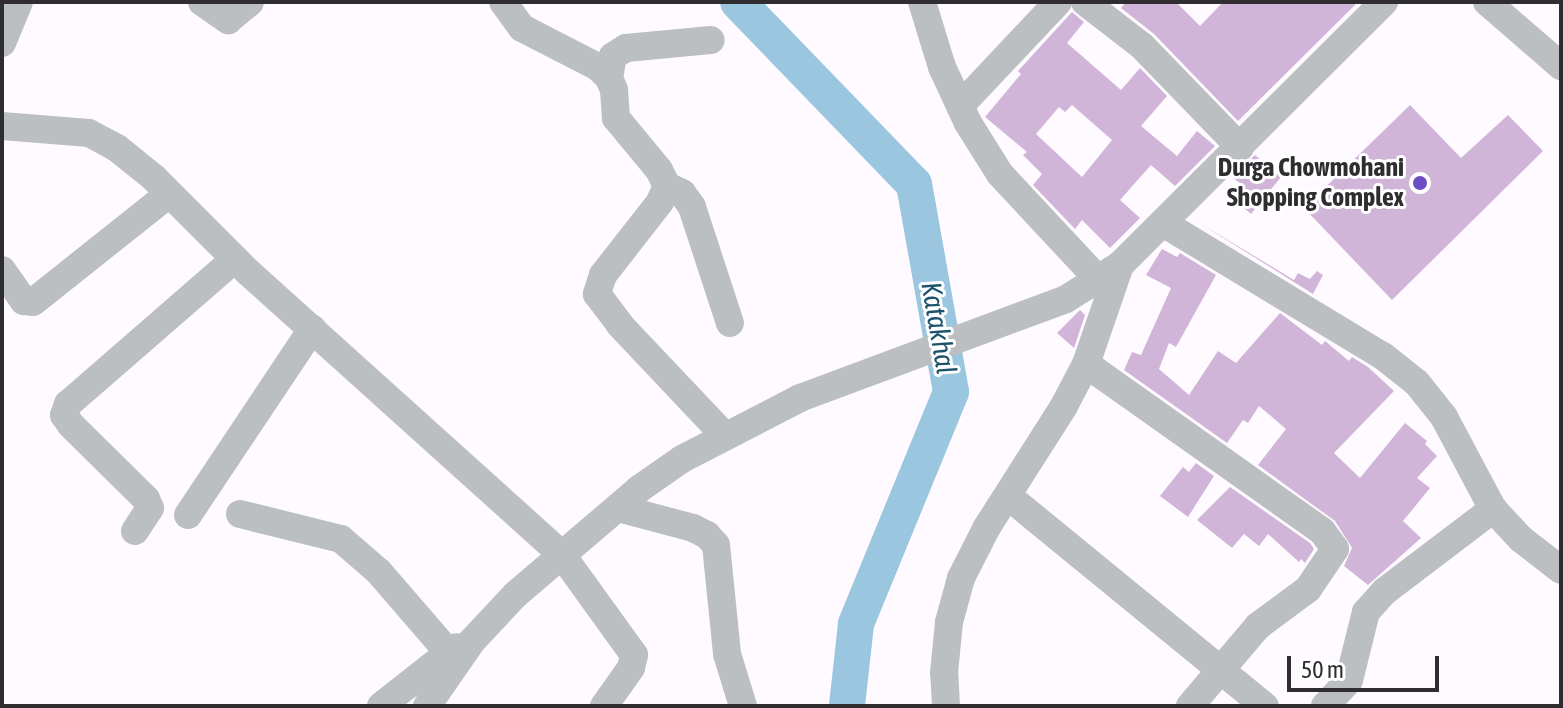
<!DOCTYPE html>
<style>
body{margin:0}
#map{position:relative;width:1563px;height:708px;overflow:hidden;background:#fefaff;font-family:"Asap Condensed",sans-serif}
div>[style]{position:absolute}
.river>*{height:36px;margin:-18px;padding:0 18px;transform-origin:18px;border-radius:18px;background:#9ac6df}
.building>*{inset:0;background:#d1b5d9}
.minor>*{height:28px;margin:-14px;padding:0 14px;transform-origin:14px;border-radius:14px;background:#bcbfc2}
.dots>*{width:22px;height:22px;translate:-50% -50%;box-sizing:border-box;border:4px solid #fff;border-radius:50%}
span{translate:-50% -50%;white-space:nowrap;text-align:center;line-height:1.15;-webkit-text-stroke:6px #fff;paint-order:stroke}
.poi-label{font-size:26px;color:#2f2d30;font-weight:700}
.right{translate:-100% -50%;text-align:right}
.water-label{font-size:28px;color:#1c526c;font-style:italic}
.frame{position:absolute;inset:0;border:4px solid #2f2d30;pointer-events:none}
.scale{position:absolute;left:1287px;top:656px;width:152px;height:36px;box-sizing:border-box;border:4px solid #2f2d30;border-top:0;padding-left:10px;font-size:24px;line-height:28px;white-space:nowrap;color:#2f2d30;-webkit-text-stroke:6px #fff;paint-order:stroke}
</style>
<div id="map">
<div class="river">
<div style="left:738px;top:2px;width:253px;rotate:46deg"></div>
<div style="left:914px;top:184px;width:211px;rotate:79.9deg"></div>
<div style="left:951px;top:392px;width:251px;rotate:112.3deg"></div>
<div style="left:856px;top:624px;width:82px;rotate:96.3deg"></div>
</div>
<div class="building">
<div style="clip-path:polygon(1126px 2px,1176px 2px,1200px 26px,1223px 2px,1358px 2px,1238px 121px,1154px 34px,1121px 8px)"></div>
<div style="clip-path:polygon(evenodd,1072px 12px,1084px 22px,1067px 43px,1121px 90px,1140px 68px,1167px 96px,1141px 126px,1177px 156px,1197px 131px,1215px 146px,1175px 186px,1151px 165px,1120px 200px,1140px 218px,1110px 248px,1082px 220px,1075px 229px,1033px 185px,1042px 174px,1023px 155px,1027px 152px,985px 117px,1021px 74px,1018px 71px,1072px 12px,1072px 105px,1112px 140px,1082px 177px,1036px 134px,1059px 107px,1065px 112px,1072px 105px)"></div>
<div style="clip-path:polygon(1410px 105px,1461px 158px,1508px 115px,1543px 151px,1392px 300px,1304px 208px)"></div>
<div style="clip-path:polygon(1255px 155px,1281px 177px,1251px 214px,1233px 199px,1244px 186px,1232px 177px)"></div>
<div style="clip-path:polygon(1198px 222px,1294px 280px,1298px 273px,1310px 279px,1317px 271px,1323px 275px,1313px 294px)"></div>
<div style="clip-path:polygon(1162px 249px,1177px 257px,1180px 253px,1216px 275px,1176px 347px,1169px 343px,1159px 369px,1189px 395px,1218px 351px,1236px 363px,1280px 313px,1322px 345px,1325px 341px,1349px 361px,1352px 357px,1368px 367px,1394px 391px,1334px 453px,1360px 478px,1405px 423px,1427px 441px,1425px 444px,1437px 456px,1417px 478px,1430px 488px,1403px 521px,1421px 538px,1368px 585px,1344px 566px,1352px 548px,1335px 521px,1258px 465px,1286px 429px,1259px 406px,1248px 423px,1243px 420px,1227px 443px,1124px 370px,1132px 352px,1141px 355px,1171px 288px,1146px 275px)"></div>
<div style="clip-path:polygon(1080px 310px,1085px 315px,1074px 348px,1057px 333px)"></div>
<div style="clip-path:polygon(1196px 463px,1214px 476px,1188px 517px,1160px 496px,1183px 467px,1189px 472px)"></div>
<div style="clip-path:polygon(1230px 487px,1310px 543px,1314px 549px,1305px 563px,1301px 559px,1299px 562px,1268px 534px,1259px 546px,1244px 534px,1232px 548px,1197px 520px)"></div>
</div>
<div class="minor">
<div style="left:202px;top:2px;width:32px;rotate:35deg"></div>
<div style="left:228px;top:20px;width:28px;rotate:-39deg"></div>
<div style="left:503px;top:2px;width:32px;rotate:54deg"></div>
<div style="left:522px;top:28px;width:85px;rotate:27.2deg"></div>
<div style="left:598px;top:67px;width:16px;rotate:45deg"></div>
<div style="left:609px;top:78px;width:13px;rotate:67deg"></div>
<div style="left:614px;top:90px;width:28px;rotate:86deg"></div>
<div style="left:616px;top:118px;width:67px;rotate:50.4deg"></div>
<div style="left:659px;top:170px;width:18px;rotate:63deg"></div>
<div style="left:667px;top:186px;width:17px;rotate:114deg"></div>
<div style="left:660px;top:202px;width:93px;rotate:128deg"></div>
<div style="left:603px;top:275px;width:20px;rotate:108deg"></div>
<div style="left:597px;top:294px;width:39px;rotate:53deg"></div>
<div style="left:620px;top:325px;width:151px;rotate:46.6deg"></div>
<div style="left:922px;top:2px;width:68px;rotate:72.9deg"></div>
<div style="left:942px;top:67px;width:62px;rotate:65.1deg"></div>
<div style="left:968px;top:123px;width:60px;rotate:57.9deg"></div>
<div style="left:1000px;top:174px;width:144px;rotate:47deg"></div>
<div style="left:1085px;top:2px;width:72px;rotate:37.7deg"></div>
<div style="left:1142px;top:46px;width:141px;rotate:45.9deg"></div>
<div style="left:1487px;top:2px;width:98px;rotate:40.9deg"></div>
<div style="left:2px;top:43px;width:44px;rotate:-67.5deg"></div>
<div style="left:609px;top:78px;width:22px;rotate:-80deg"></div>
<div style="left:613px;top:56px;width:15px;rotate:-32deg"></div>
<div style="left:626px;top:48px;width:85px;rotate:-5.4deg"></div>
<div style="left:960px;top:106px;width:143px;rotate:-46.7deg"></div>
<div style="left:2px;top:126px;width:87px;rotate:4.6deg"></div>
<div style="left:89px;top:133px;width:32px;rotate:28deg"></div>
<div style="left:117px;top:148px;width:48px;rotate:39deg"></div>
<div style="left:154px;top:178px;width:133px;rotate:45deg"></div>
<div style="left:248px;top:272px;width:423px;rotate:42deg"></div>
<div style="left:562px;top:555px;width:123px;rotate:54.2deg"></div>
<div style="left:634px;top:655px;width:13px;rotate:103deg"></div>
<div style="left:631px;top:668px;width:47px;rotate:125.4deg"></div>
<div style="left:667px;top:186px;width:17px;rotate:25deg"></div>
<div style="left:682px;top:193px;width:17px;rotate:54deg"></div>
<div style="left:692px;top:207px;width:122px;rotate:71.9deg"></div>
<div style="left:1163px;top:223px;width:257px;rotate:31.2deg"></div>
<div style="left:1383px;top:356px;width:43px;rotate:38.5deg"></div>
<div style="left:1417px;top:383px;width:43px;rotate:51.5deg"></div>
<div style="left:1444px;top:417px;width:104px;rotate:62deg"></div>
<div style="left:1493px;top:509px;width:41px;rotate:47deg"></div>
<div style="left:1521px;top:539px;width:51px;rotate:37.8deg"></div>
<div style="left:2px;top:270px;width:38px;rotate:55deg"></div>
<div style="left:24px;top:301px;width:9px;rotate:6deg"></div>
<div style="left:33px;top:302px;width:174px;rotate:-38.5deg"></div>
<div style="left:1086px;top:364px;width:289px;rotate:35.3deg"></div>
<div style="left:1322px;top:531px;width:22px;rotate:54deg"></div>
<div style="left:1335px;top:549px;width:48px;rotate:124deg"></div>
<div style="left:1308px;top:589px;width:62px;rotate:143.5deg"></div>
<div style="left:1258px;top:626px;width:105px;rotate:130.4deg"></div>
<div style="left:1008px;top:496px;width:332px;rotate:39.3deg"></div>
<div style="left:618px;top:508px;width:78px;rotate:14.9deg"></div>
<div style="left:693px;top:528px;width:16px;rotate:27deg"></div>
<div style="left:707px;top:535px;width:13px;rotate:48deg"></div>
<div style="left:716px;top:545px;width:110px;rotate:84.2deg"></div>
<div style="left:727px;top:654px;width:54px;rotate:72.9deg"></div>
<div style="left:240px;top:514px;width:104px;rotate:13.9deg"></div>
<div style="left:341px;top:539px;width:50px;rotate:41deg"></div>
<div style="left:379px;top:572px;width:107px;rotate:49.2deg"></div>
<div style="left:188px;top:515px;width:224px;rotate:-56.3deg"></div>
<div style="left:135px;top:531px;width:27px;rotate:-57deg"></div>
<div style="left:150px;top:508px;width:10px;rotate:-114deg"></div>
<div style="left:146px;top:499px;width:105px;rotate:-135.4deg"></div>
<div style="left:71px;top:425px;width:12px;rotate:-125deg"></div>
<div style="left:64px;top:415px;width:12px;rotate:-70deg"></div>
<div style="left:68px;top:404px;width:221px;rotate:-41deg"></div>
<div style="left:381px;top:706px;width:95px;rotate:-38.2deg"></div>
<div style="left:427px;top:706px;width:79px;rotate:-55.3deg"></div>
<div style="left:472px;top:641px;width:63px;rotate:-46.9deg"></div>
<div style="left:515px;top:595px;width:163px;rotate:-40.5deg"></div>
<div style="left:639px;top:489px;width:52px;rotate:-34.9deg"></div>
<div style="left:682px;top:459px;width:133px;rotate:-27.3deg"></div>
<div style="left:800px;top:398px;width:284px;rotate:-20.4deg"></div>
<div style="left:1066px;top:299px;width:64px;rotate:-32.2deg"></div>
<div style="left:1120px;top:265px;width:373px;rotate:-44.9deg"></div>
<div style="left:946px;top:706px;width:33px;rotate:-93deg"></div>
<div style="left:944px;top:673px;width:51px;rotate:-84.4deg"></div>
<div style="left:949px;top:622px;width:46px;rotate:-74.7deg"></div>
<div style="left:961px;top:578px;width:57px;rotate:-63deg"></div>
<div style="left:987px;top:527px;width:143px;rotate:-57.5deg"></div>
<div style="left:1064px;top:406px;width:47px;rotate:-62.4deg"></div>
<div style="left:1086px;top:364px;width:105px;rotate:-71deg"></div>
<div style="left:1325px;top:706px;width:35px;rotate:-47deg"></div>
<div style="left:1349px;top:680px;width:70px;rotate:-76deg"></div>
<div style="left:1366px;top:612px;width:28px;rotate:-48deg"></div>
<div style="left:1385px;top:591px;width:136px;rotate:-37.2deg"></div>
</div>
<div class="dots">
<div style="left:1420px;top:183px;background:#6c4dc6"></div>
</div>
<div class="poi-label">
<span class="right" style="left:1404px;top:183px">Durga Chowmohani<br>Shopping Complex</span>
</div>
<div class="water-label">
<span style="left:939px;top:328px;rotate:80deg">Katakhal</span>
</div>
<div class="frame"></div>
<div class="scale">50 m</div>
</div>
